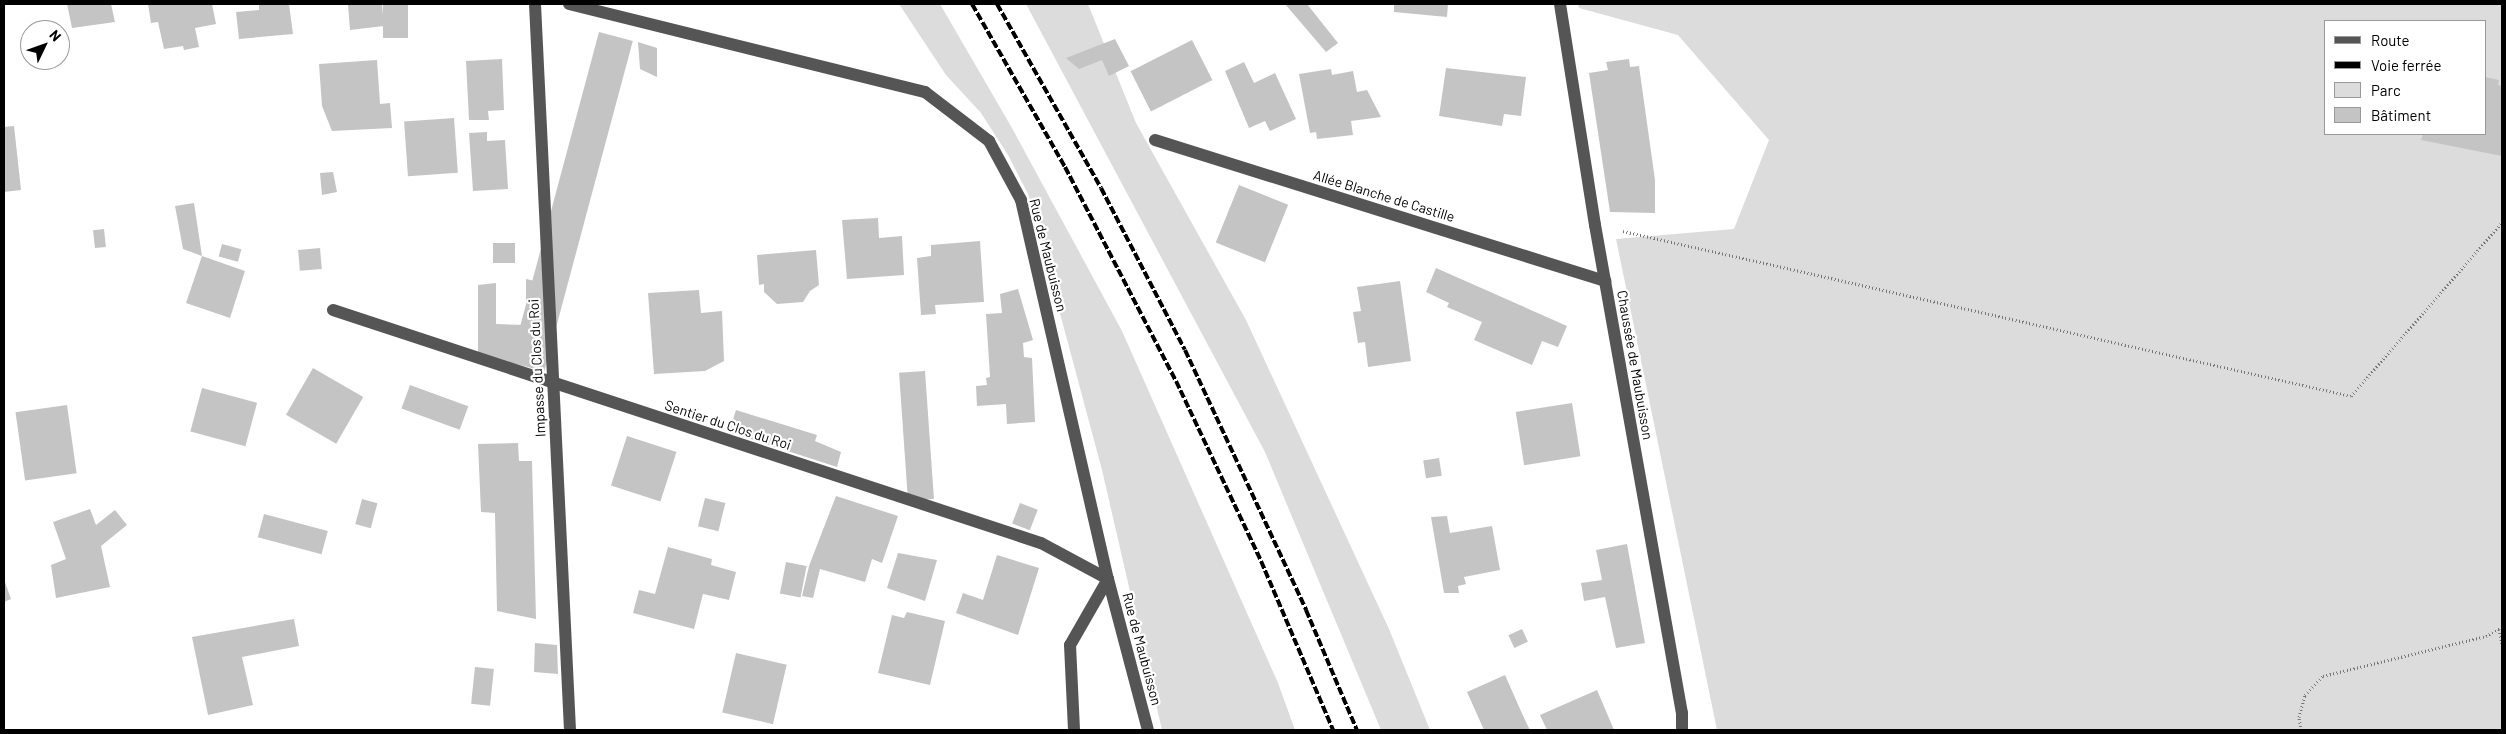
<!DOCTYPE html>
<meta charset="utf-8">
<style>
body{margin:0}
#map{position:relative;width:2506px;height:734px;overflow:hidden;background:#fff;font-family:Barlow,sans-serif}
div>[style]{position:absolute}
.green>*{inset:0;background:#dcdcdc}
.building>*{inset:0;background:#c4c4c4;transform-origin:0 0}
.path>*{height:3px;margin-top:-1.5px;transform-origin:0;background:repeating-linear-gradient(90deg,#777 0 1px,transparent 0 3.5px)}
.minor>*{height:12px;margin:-6px;padding:0 6px;transform-origin:6px;border-radius:6px;background:#555}
.rail>*{height:4px;margin-top:-2px;transform-origin:0;background:repeating-linear-gradient(90deg,#000 0 8px,transparent 0 10.5px)}
span{translate:-50% -50%;white-space:nowrap;text-align:center;line-height:1.15;-webkit-text-stroke:4.5px #fff;paint-order:stroke}
.street-label{font-size:14px;color:#000}
.frame{position:absolute;inset:0;border:5px solid #000;pointer-events:none}
.legend{position:absolute;left:2324px;top:20px;width:162px;height:115px;box-sizing:border-box;background:#fff;border:1px solid #999;margin:0;padding:6px 9px;list-style:none;font-size:15px;color:#000}
.legend li{display:flex;align-items:center;gap:10px;height:25px}
.legend b{width:25px;border:1px solid #999}
.north{position:absolute;left:20px;top:20px;width:50px;height:50px;box-sizing:border-box;background:#fff;border:1px solid #999;border-radius:50%;rotate:48deg;font-size:14px;font-weight:700;line-height:20px;text-align:center;color:#000}
.north::after{content:'';display:block;margin:auto;width:18px;height:22px;background:#000;clip-path:polygon(50% 0,100% 100%,50% 72%,0 100%)}
</style>
<div id="map">
<div class="green">
<div style="clip-path:polygon(899px 4px,940px 4px,1012px 128px,1122px 331px,1278px 683px,1295px 730px,1162px 730px,1102px 470px,1028px 194px,1008px 155px,981px 113px,946px 75px)"></div>
<div style="clip-path:polygon(1026px 4px,1088px 4px,1136px 123px,1246px 320px,1389px 629px,1430px 730px,1381px 730px,1265px 452px)"></div>
<div style="clip-path:polygon(evenodd,1578px 4px,2502px 4px,2502px 730px,1717px 730px,1616px 239px,1734px 229px,1769px 140px,1678px 35px,1579px 8px,1578px 4px,2325px 21px,2485px 21px,2485px 134px,2325px 134px,2325px 21px)"></div>
</div>
<div class="building">
<div style="clip-path:polygon(67px 4px,111px 4px,115px 22px,72px 28px)"></div>
<div style="clip-path:polygon(148px 4px,212px 4px,216px 24px,195px 28px,199px 47px,184px 50px,183px 46px,164px 49px,158px 22px,151px 23px)"></div>
<div style="clip-path:polygon(267px 4px,289px 4px,293px 34px,239px 39px,236px 12px,259px 10px,259px 5px)"></div>
<div style="clip-path:polygon(348px 4px,382px 4px,384px 26px,350px 30px)"></div>
<div style="left:383px;top:4px;width:25px;height:34px"></div>
<div style="clip-path:polygon(1285px 4px,1307px 4px,1338px 43px,1326px 52px)"></div>
<div style="clip-path:polygon(1394px 4px,1448px 4px,1447px 17px,1394px 12px)"></div>
<div style="left:599px;top:32px;width:35px;height:342px;rotate:15deg"></div>
<div style="clip-path:polygon(1115px 39px,1129px 66px,1109px 76px,1102px 60px,1079px 69px,1066px 58px)"></div>
<div style="left:1192px;top:40px;width:45px;height:69px;rotate:63deg"></div>
<div style="clip-path:polygon(638px 42px,657px 48px,657px 77px,640px 69px)"></div>
<div style="clip-path:polygon(502px 59px,504px 110px,488px 111px,489px 120px,469px 120px,466px 61px)"></div>
<div style="clip-path:polygon(1629px 59px,1630px 67px,1639px 66px,1655px 180px,1655px 213px,1610px 212px,1589px 73px,1608px 70px,1606px 62px)"></div>
<div style="clip-path:polygon(377px 60px,380px 104px,390px 103px,392px 128px,332px 131px,322px 106px,319px 64px)"></div>
<div style="clip-path:polygon(1244px 62px,1254px 83px,1275px 73px,1296px 119px,1270px 131px,1265px 121px,1249px 128px,1225px 71px)"></div>
<div style="clip-path:polygon(1446px 68px,1526px 77px,1521px 116px,1504px 114px,1502px 126px,1439px 116px)"></div>
<div style="clip-path:polygon(1331px 69px,1332px 75px,1353px 71px,1357px 92px,1367px 90px,1381px 117px,1351px 121px,1353px 135px,1317px 139px,1316px 132px,1310px 133px,1299px 74px)"></div>
<div style="clip-path:polygon(2485px 77px,2499px 80px,2498px 85px,2502px 86px,2502px 156px,2421px 140px,2423px 134px,2485px 134px)"></div>
<div style="left:454px;top:118px;width:55px;height:50px;rotate:86deg"></div>
<div style="clip-path:polygon(14px 126px,21px 190px,4px 192px,4px 127px)"></div>
<div style="clip-path:polygon(487px 132px,487px 141px,505px 140px,508px 189px,473px 191px,469px 133px)"></div>
<div style="clip-path:polygon(333px 172px,337px 192px,322px 195px,320px 173px)"></div>
<div style="left:1239px;top:185px;width:53px;height:62px;rotate:22deg"></div>
<div style="clip-path:polygon(194px 203px,202px 256px,245px 271px,230px 318px,186px 303px,202px 256px,183px 249px,175px 206px)"></div>
<div style="clip-path:polygon(878px 218px,879px 238px,902px 236px,904px 275px,847px 279px,842px 220px)"></div>
<div style="left:104px;top:229px;width:18px;height:11px;rotate:84deg"></div>
<div style="clip-path:polygon(980px 241px,984px 302px,935px 305px,936px 314px,921px 315px,917px 258px,931px 256px,931px 245px)"></div>
<div style="left:493px;top:243px;width:22px;height:20px"></div>
<div style="left:222px;top:244px;width:20px;height:13px;rotate:15deg"></div>
<div style="left:320px;top:248px;width:21px;height:22px;rotate:85deg"></div>
<div style="clip-path:polygon(816px 250px,819px 285px,810px 291px,803px 302px,777px 304px,764px 292px,764px 284px,759px 285px,757px 255px)"></div>
<div style="clip-path:polygon(1436px 268px,1567px 326px,1558px 347px,1542px 341px,1532px 365px,1474px 340px,1482px 322px,1447px 307px,1449px 303px,1426px 292px)"></div>
<div style="clip-path:polygon(526px 279px,539px 282px,539px 300px,526px 301px)"></div>
<div style="clip-path:polygon(1400px 281px,1411px 361px,1368px 367px,1365px 342px,1358px 343px,1353px 312px,1361px 311px,1357px 287px)"></div>
<div style="clip-path:polygon(496px 283px,496px 324px,527px 325px,526px 366px,478px 356px,478px 285px)"></div>
<div style="clip-path:polygon(1018px 289px,1033px 340px,1023px 343px,1024px 357px,1032px 358px,1035px 422px,1007px 424px,1006px 404px,977px 406px,976px 386px,987px 385px,986px 378px,990px 377px,986px 314px,1002px 313px,1000px 294px)"></div>
<div style="clip-path:polygon(699px 290px,701px 313px,722px 311px,724px 361px,705px 371px,654px 374px,648px 293px)"></div>
<div style="left:313px;top:368px;width:58px;height:54px;rotate:30deg"></div>
<div style="left:925px;top:371px;width:128px;height:26px;rotate:86deg"></div>
<div style="left:410px;top:385px;width:62px;height:25px;rotate:20deg"></div>
<div style="left:202px;top:388px;width:57px;height:45px;rotate:15deg"></div>
<div style="left:1572px;top:403px;width:54px;height:57px;rotate:81deg"></div>
<div style="left:67px;top:405px;width:69px;height:52px;rotate:82deg"></div>
<div style="clip-path:polygon(736px 410px,817px 435px,815px 441px,841px 452px,837px 467px,729px 432px)"></div>
<div style="left:627px;top:436px;width:52px;height:52px;rotate:18deg"></div>
<div style="clip-path:polygon(518px 443px,519px 461px,532px 461px,536px 619px,497px 611px,495px 513px,481px 512px,478px 444px)"></div>
<div style="left:1439px;top:458px;width:18px;height:16px;rotate:81deg"></div>
<div style="clip-path:polygon(836px 496px,898px 516px,882px 563px,872px 559px,865px 582px,820px 569px,813px 598px,802px 596px,809px 566px)"></div>
<div style="left:705px;top:498px;width:21px;height:29px;rotate:14deg"></div>
<div style="left:362px;top:499px;width:16px;height:26px;rotate:15deg"></div>
<div style="left:1020px;top:503px;width:19px;height:22px;rotate:21deg"></div>
<div style="clip-path:polygon(90px 509px,96px 525px,115px 510px,127px 525px,101px 546px,110px 587px,56px 598px,51px 565px,66px 559px,53px 522px)"></div>
<div style="left:264px;top:514px;width:66px;height:24px;rotate:15deg"></div>
<div style="clip-path:polygon(1447px 516px,1450px 533px,1492px 526px,1500px 570px,1464px 577px,1466px 584px,1458px 586px,1459px 593px,1444px 593px,1431px 517px)"></div>
<div style="clip-path:polygon(1627px 544px,1645px 643px,1616px 648px,1605px 597px,1584px 601px,1581px 583px,1602px 580px,1596px 550px)"></div>
<div style="clip-path:polygon(668px 547px,712px 559px,711px 565px,736px 572px,729px 600px,703px 594px,694px 629px,633px 613px,639px 590px,655px 594px)"></div>
<div style="clip-path:polygon(898px 553px,937px 560px,925px 601px,887px 588px)"></div>
<div style="clip-path:polygon(997px 555px,1039px 568px,1018px 635px,956px 613px,963px 593px,983px 600px)"></div>
<div style="left:786px;top:562px;width:21px;height:32px;rotate:11deg"></div>
<div style="clip-path:polygon(5px 582px,11px 599px,4px 602px,4px 583px)"></div>
<div style="clip-path:polygon(907px 612px,945px 621px,930px 685px,878px 673px,892px 615px,904px 618px)"></div>
<div style="clip-path:polygon(294px 619px,299px 646px,242px 657px,253px 705px,208px 715px,192px 637px)"></div>
<div style="left:1522px;top:629px;width:14px;height:15px;rotate:65deg"></div>
<div style="clip-path:polygon(535px 643px,557px 645px,558px 674px,534px 672px)"></div>
<div style="left:736px;top:653px;width:52px;height:61px;rotate:13deg"></div>
<div style="left:475px;top:667px;width:19px;height:37px;rotate:6deg"></div>
<div style="clip-path:polygon(1505px 675px,1524px 718px,1530px 730px,1484px 730px,1467px 692px)"></div>
<div style="clip-path:polygon(1597px 690px,1614px 730px,1547px 730px,1540px 715px)"></div>
</div>
<div class="path">
<div style="left:1623px;top:231px;width:746px;rotate:12.77deg"></div>
<div style="left:2351px;top:396px;width:230px;rotate:-49deg"></div>
<div style="left:2499px;top:629px;width:16px;rotate:79deg"></div>
<div style="left:2301px;top:730px;width:13px;rotate:-99deg"></div>
<div style="left:2299px;top:717px;width:23px;rotate:-75deg"></div>
<div style="left:2305px;top:695px;width:26px;rotate:-47deg"></div>
<div style="left:2323px;top:676px;width:168px;rotate:-13.8deg"></div>
<div style="left:2486px;top:636px;width:18px;rotate:-29deg"></div>
</div>
<div class="minor">
<div style="left:535px;top:4px;width:727px;rotate:87.24deg"></div>
<div style="left:569px;top:4px;width:367px;rotate:13.9deg"></div>
<div style="left:925px;top:92px;width:81px;rotate:37.4deg"></div>
<div style="left:989px;top:141px;width:67px;rotate:61.5deg"></div>
<div style="left:1021px;top:200px;width:389px;rotate:77.1deg"></div>
<div style="left:1108px;top:579px;width:156px;rotate:75.2deg"></div>
<div style="left:1560px;top:4px;width:224px;rotate:81deg"></div>
<div style="left:1595px;top:225px;width:496px;rotate:79.9deg"></div>
<div style="left:1682px;top:713px;width:17px;rotate:90deg"></div>
<div style="left:1155px;top:140px;width:472px;rotate:17.4deg"></div>
<div style="left:333px;top:310px;width:745px;rotate:18.22deg"></div>
<div style="left:1041px;top:543px;width:76px;rotate:28.2deg"></div>
<div style="left:1108px;top:579px;width:76px;rotate:119.9deg"></div>
<div style="left:1070px;top:645px;width:85px;rotate:87.3deg"></div>
</div>
<div class="rail">
<div style="left:972px;top:4px;width:188px;rotate:60.3deg"></div>
<div style="left:1065px;top:167px;width:241px;rotate:62.6deg"></div>
<div style="left:1176px;top:381px;width:199px;rotate:64.7deg"></div>
<div style="left:1261px;top:561px;width:184px;rotate:66.9deg"></div>
<div style="left:997px;top:4px;width:211px;rotate:60.5deg"></div>
<div style="left:1101px;top:188px;width:182px;rotate:62.6deg"></div>
<div style="left:1185px;top:350px;width:287px;rotate:65deg"></div>
<div style="left:1306px;top:610px;width:130px;rotate:67deg"></div>
</div>
<div class="street-label">
<span style="left:1384px;top:196px;rotate:17deg">Allée Blanche de Castille</span>
<span style="left:1048px;top:255px;rotate:76deg">Rue de Maubuisson</span>
<span style="left:1635px;top:365px;rotate:80deg">Chaussée de Maubuisson</span>
<span style="left:537px;top:368px;rotate:-93deg">Impasse du Clos du Roi</span>
<span style="left:728px;top:425px;rotate:18deg">Sentier du Clos du Roi</span>
<span style="left:1142px;top:649px;rotate:75deg">Rue de Maubuisson</span>
</div>
<div class="frame"></div>
<ul class="legend">
<li><b style="height:6px;background:#555"></b>Route</li>
<li><b style="height:6px;background:#000"></b>Voie ferrée</li>
<li><b style="height:14px;background:#dcdcdc"></b>Parc</li>
<li><b style="height:14px;background:#c4c4c4"></b>Bâtiment</li>
</ul>
<div class="north">N</div>
</div>
